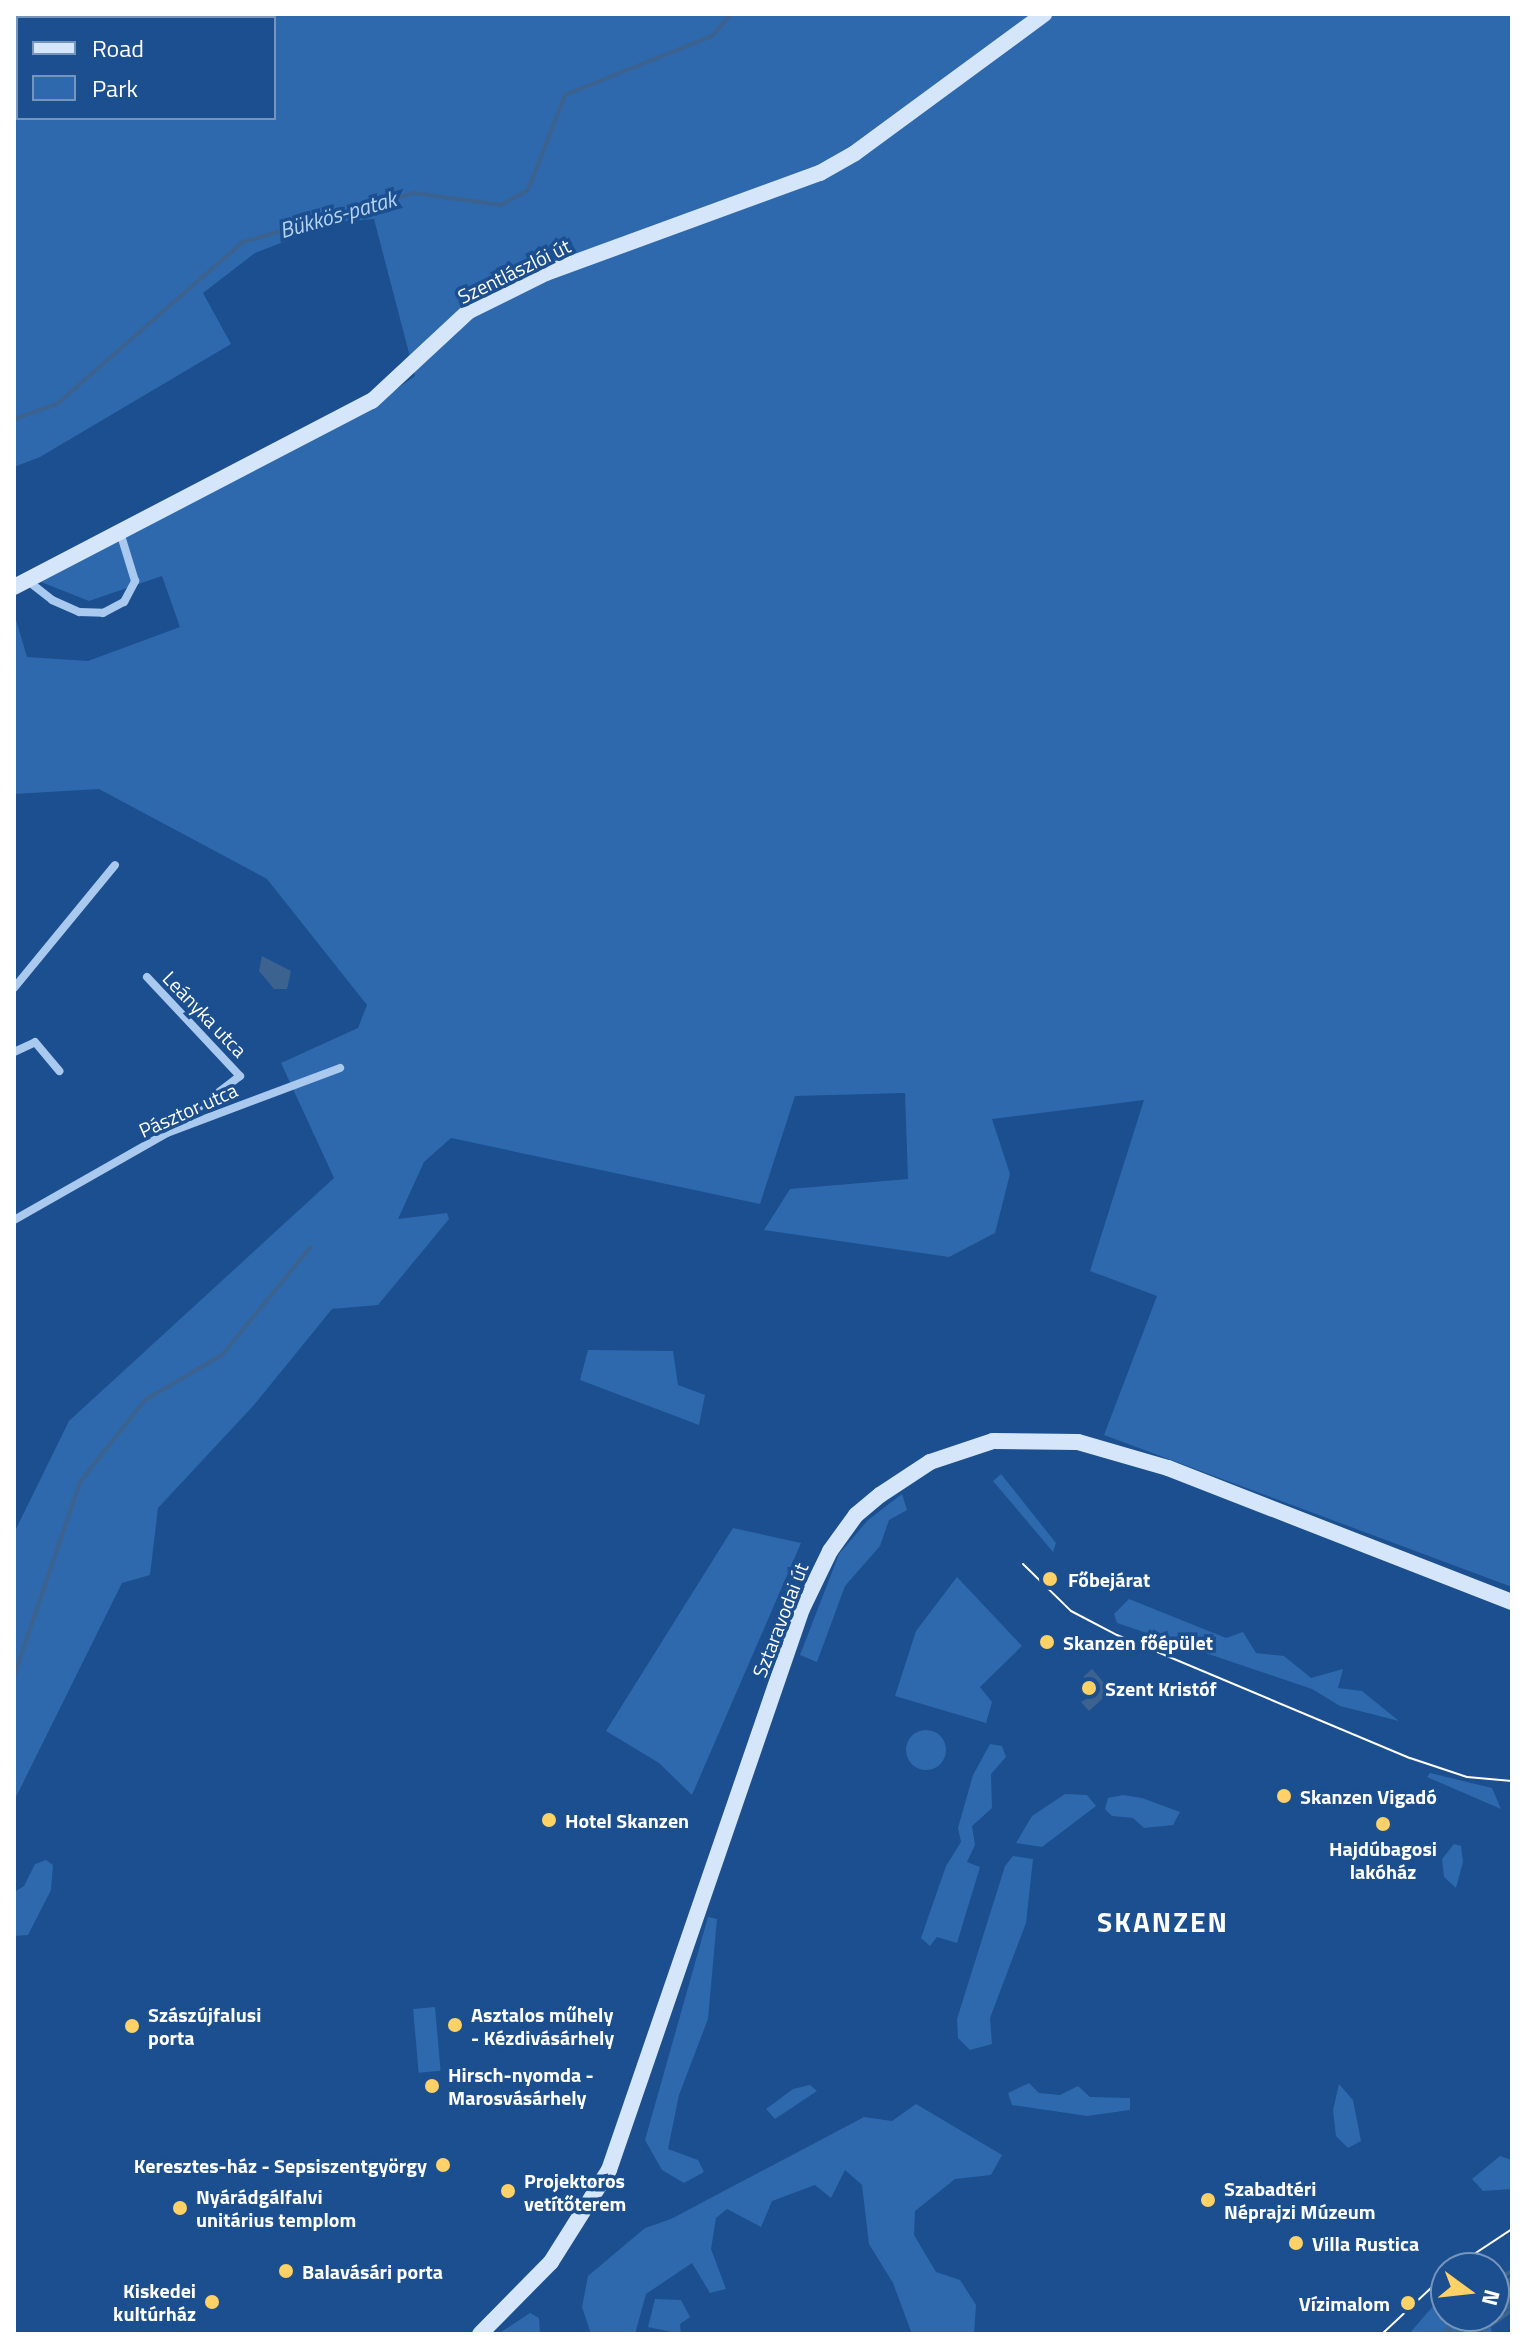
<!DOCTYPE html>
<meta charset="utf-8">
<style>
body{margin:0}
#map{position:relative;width:1526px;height:2348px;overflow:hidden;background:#1b4f8f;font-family:"Titillium Web",sans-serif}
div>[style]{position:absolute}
.green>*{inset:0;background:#2e69ad;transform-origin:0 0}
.round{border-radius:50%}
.water>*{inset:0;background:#3c6290}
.stream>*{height:4px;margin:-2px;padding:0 2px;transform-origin:2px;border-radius:2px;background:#3c6290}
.street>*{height:8px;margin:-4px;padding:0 4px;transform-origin:4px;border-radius:4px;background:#a9c9ee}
.secondary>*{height:16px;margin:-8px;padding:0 8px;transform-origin:8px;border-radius:8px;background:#d6e6fa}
.tram>*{height:2px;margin:-1px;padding:0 1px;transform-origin:1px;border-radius:1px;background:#fff}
.dots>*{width:22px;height:22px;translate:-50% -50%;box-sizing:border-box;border:4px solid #1b4f8f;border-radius:50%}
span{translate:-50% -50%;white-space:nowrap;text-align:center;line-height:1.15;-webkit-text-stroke:7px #1b4f8f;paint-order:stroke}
.street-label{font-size:20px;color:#fff}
.poi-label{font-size:20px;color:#fff;font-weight:700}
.left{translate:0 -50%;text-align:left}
.right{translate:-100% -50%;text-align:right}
.water-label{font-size:22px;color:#b5d3f5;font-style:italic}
.district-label{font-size:28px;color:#fff;font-weight:700;letter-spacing:2px}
.frame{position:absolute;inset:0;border:16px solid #fff;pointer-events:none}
.legend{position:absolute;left:16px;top:16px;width:260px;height:104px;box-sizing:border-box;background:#1b4f8f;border:2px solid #7695bc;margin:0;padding:10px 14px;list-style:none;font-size:24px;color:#fff}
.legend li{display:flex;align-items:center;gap:16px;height:40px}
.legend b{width:40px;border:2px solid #7695bc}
.north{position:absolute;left:1430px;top:2252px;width:80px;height:80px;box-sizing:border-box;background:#1b4f8f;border:2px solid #7695bc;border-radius:50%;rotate:105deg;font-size:22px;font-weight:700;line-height:32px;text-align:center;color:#fff}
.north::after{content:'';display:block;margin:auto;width:28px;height:36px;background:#ffd166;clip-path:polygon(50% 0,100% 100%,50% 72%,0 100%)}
</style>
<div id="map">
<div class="green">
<div style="clip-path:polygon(evenodd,14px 14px,1512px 14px,1512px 1587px,1104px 1435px,1157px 1296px,1090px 1271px,1144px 1100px,992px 1119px,1010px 1174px,995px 1233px,949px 1257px,764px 1230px,790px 1189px,908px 1179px,905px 1093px,795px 1096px,760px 1204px,451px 1138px,424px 1162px,398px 1219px,447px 1213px,449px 1219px,378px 1305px,332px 1309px,254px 1405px,158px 1508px,150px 1575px,122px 1583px,14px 1801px,14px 1533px,69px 1421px,334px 1178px,281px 1063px,358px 1028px,367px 1005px,267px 879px,99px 789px,14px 794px,14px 613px,27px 657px,88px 661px,180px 627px,162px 576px,89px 601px,41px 582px,361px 414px,415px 376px,374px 219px,335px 222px,255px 253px,203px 293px,231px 344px,40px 457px,14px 467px,14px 14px,18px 18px,274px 18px,274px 118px,18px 118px,18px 18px)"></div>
<div style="clip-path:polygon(588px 1350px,673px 1351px,678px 1385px,705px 1395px,699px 1425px,580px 1380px)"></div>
<div style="clip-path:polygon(1001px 1474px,1056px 1543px,1053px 1552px,993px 1481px)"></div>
<div style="clip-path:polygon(902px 1494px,907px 1510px,889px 1520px,880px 1546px,845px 1586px,817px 1662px,800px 1655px,839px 1554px,868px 1520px)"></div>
<div style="clip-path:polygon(733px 1528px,801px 1543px,692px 1795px,659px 1763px,606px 1731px)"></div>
<div style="clip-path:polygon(957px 1577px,1022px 1646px,980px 1687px,992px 1702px,986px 1723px,895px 1696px,916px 1631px)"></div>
<div style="clip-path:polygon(1129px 1599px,1226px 1638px,1243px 1632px,1256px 1653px,1284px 1656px,1311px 1678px,1343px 1669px,1338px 1688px,1362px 1691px,1399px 1721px,1340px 1706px,1312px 1689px,1117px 1623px,1114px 1614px)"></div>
<div class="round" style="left:906px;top:1730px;width:40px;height:40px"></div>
<div style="clip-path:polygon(990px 1744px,1002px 1746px,1006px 1757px,991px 1774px,992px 1808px,972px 1826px,975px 1845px,967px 1862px,980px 1867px,957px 1943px,937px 1937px,930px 1946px,921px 1938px,946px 1866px,961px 1842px,958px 1828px,973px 1775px)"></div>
<div style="clip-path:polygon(1430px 1773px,1492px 1788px,1501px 1809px,1427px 1777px)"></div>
<div style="clip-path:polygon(1065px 1794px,1087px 1795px,1096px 1806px,1042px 1847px,1016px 1843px,1032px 1816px)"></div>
<div style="clip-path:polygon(1123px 1795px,1142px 1798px,1180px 1812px,1173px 1825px,1144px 1828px,1133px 1818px,1112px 1816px,1105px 1809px,1108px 1798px)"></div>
<div style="clip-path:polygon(1454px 1844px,1461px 1846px,1463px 1862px,1456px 1888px,1444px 1877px,1442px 1859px)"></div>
<div style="clip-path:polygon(1013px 1856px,1033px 1859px,1026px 1923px,990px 2018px,992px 2044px,970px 2050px,958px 2038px,957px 2019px,1005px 1866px)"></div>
<div style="clip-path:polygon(46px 1860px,53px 1865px,51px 1890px,28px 1935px,14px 1936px,14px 1892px,24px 1886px,35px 1864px)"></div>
<div style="clip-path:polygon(708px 1917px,717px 1919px,708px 2019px,679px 2095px,668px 2149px,698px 2160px,704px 2172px,684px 2183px,662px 2170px,645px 2140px)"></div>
<div style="left:435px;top:2007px;width:64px;height:22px;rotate:85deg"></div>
<div style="clip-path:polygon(1029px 2083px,1039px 2093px,1060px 2095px,1078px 2086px,1090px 2097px,1130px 2098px,1130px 2110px,1087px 2116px,1012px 2105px,1008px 2093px)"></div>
<div style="clip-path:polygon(1339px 2084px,1353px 2100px,1361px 2141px,1348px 2148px,1336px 2136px,1333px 2110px)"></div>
<div style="clip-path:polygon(810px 2085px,817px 2091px,775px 2119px,766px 2109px,793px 2089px)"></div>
<div style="clip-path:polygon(916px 2104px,1002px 2155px,991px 2175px,955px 2179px,915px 2211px,914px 2235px,936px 2272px,960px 2280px,976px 2305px,974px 2334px,912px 2334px,893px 2283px,869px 2244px,862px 2185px,845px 2170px,831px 2198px,815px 2185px,772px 2201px,761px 2227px,727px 2209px,716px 2218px,711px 2249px,726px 2289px,710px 2293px,692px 2263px,646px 2294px,635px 2334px,591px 2334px,582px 2307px,588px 2276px,645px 2228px,671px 2219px,864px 2117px,892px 2121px)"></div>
<div style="clip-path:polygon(1500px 2156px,1512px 2160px,1512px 2189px,1483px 2191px,1472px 2179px)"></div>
<div style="clip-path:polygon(1446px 2291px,1446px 2316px,1489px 2316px,1492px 2334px,1409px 2334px)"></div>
<div style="clip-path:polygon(655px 2299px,681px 2300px,690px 2317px,680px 2324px,681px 2334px,648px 2327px)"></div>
<div style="clip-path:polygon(530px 2313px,539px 2318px,540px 2334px,498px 2334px)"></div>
</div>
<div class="water">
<div style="clip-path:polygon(262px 956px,291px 971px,287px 989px,274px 989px,259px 971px)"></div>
<div style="clip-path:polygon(1092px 1669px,1111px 1691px,1089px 1711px,1081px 1702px,1100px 1690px,1083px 1677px)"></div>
<div style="clip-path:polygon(1512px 2276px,1512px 2307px,1472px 2334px,1455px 2334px,1462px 2316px,1494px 2316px,1494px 2286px)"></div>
</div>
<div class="stream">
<div style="left:14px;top:419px;width:46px;rotate:-19.2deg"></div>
<div style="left:57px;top:404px;width:247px;rotate:-41.1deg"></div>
<div style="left:243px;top:242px;width:178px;rotate:-16deg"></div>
<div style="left:414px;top:193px;width:88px;rotate:7.9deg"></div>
<div style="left:501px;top:205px;width:31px;rotate:-29deg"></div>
<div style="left:528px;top:190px;width:102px;rotate:-68.7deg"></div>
<div style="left:565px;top:95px;width:158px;rotate:-21.9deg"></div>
<div style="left:712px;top:36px;width:29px;rotate:-49deg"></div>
<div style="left:14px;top:1676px;width:205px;rotate:-71.2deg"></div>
<div style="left:80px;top:1482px;width:105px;rotate:-51.6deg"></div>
<div style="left:145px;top:1400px;width:89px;rotate:-30.3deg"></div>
<div style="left:222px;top:1355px;width:139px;rotate:-50.6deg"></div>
<div style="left:1494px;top:2281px;width:21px;rotate:-29deg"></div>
<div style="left:1449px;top:2328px;width:13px;rotate:-63deg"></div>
<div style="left:1444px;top:2334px;width:8px;rotate:-50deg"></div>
<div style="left:1449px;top:2328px;width:6px;rotate:81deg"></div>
<div style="left:1478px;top:2334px;width:42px;rotate:-35.2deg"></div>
</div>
<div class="street">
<div style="left:28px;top:581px;width:31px;rotate:38deg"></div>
<div style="left:52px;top:600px;width:30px;rotate:24deg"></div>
<div style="left:79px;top:612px;width:24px;rotate:2deg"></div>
<div style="left:103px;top:613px;width:24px;rotate:-28deg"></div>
<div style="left:124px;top:602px;width:24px;rotate:-62deg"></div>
<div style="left:135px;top:581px;width:54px;rotate:-107.1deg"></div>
<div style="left:147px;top:977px;width:136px;rotate:46.8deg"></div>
<div style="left:240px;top:1076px;width:84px;rotate:142.7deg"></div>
<div style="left:14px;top:988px;width:159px;rotate:-50.6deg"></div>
<div style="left:14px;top:1052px;width:23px;rotate:-25deg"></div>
<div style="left:35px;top:1042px;width:38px;rotate:50deg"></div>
<div style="left:14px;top:1220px;width:176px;rotate:-29.6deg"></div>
<div style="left:167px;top:1133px;width:185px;rotate:-20.6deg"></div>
</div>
<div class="secondary">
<div style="left:14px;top:587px;width:403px;rotate:-27.5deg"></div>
<div style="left:372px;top:401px;width:132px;rotate:-42.9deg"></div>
<div style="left:469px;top:311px;width:86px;rotate:-26.3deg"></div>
<div style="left:546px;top:273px;width:292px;rotate:-20.1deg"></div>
<div style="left:820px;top:173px;width:40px;rotate:-29.7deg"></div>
<div style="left:855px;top:153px;width:235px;rotate:-36.3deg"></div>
<div style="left:480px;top:2334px;width:101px;rotate:-45.4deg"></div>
<div style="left:551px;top:2262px;width:109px;rotate:-57.8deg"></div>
<div style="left:609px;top:2170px;width:593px;rotate:-71.02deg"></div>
<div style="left:802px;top:1609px;width:64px;rotate:-64.2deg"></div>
<div style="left:830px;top:1551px;width:44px;rotate:-54.2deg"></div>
<div style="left:856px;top:1515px;width:31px;rotate:-40deg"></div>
<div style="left:880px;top:1495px;width:60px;rotate:-33.4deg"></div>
<div style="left:930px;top:1462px;width:66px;rotate:-18.4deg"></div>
<div style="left:993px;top:1441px;width:85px;rotate:0.7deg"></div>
<div style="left:1078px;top:1442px;width:94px;rotate:16.1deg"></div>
<div style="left:1168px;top:1468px;width:369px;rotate:21.3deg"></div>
</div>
<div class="tram">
<div style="left:1023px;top:1564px;width:67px;rotate:44.4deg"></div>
<div style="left:1071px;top:1611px;width:52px;rotate:27.6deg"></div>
<div style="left:1117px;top:1635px;width:318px;rotate:22.8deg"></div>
<div style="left:1410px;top:1758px;width:60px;rotate:18.4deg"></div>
<div style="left:1467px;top:1777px;width:45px;rotate:5.1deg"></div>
<div style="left:1453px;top:2268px;width:71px;rotate:-33.5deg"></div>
<div style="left:1382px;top:2334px;width:88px;rotate:-43.2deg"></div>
</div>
<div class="dots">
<div style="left:1050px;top:1579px;background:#ffd166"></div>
<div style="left:1047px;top:1642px;background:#ffd166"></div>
<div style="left:1089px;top:1688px;background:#ffd166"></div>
<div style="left:1284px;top:1796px;background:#ffd166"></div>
<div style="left:549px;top:1820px;background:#ffd166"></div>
<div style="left:1383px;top:1824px;background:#ffd166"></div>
<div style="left:455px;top:2025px;background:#ffd166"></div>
<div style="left:132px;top:2026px;background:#ffd166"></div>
<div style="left:432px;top:2086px;background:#ffd166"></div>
<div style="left:443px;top:2165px;background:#ffd166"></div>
<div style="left:508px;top:2191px;background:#ffd166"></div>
<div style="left:1208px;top:2200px;background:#ffd166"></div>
<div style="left:180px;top:2208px;background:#ffd166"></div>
<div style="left:1296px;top:2243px;background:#ffd166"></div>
<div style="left:286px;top:2271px;background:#ffd166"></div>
<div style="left:212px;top:2302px;background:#ffd166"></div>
<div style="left:1408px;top:2303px;background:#ffd166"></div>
</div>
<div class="street-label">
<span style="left:514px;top:271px;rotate:-26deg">Szentlászlói út</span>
<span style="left:205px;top:1014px;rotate:46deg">Leányka utca</span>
<span style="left:188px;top:1110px;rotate:-24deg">Pásztor utca</span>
<span style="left:780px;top:1620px;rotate:-69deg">Sztaravodai út</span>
</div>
<div class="poi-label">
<span class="left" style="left:1068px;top:1579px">Főbejárat</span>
<span class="left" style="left:1063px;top:1642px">Skanzen főépület</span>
<span class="left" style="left:1105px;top:1688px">Szent Kristóf</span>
<span class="left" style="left:1300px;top:1796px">Skanzen Vigadó</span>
<span class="left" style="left:565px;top:1820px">Hotel Skanzen</span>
<span style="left:1383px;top:1860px">Hajdúbagosi<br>lakóház</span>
<span class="left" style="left:148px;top:2026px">Szászújfalusi<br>porta</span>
<span class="left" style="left:471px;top:2026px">Asztalos műhely<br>- Kézdivásárhely</span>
<span class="left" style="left:448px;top:2086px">Hirsch-nyomda -<br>Marosvásárhely</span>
<span class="right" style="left:427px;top:2165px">Keresztes-ház - Sepsiszentgyörgy</span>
<span class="left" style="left:524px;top:2192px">Projektoros<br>vetítőterem</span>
<span class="left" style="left:1224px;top:2200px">Szabadtéri<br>Néprajzi Múzeum</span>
<span class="left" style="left:196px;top:2208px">Nyárádgálfalvi<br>unitárius templom</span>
<span class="left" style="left:1312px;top:2243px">Villa Rustica</span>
<span class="left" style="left:302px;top:2271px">Balavásári porta</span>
<span class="right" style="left:196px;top:2302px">Kiskedei<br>kultúrház</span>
<span class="right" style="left:1390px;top:2303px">Vízimalom</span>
</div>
<div class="water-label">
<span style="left:338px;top:215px;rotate:-16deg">Bükkös-patak</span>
</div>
<div class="district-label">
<span style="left:1163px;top:1922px">SKANZEN</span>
</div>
<div class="frame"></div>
<ul class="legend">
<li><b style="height:10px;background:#d6e6fa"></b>Road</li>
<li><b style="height:22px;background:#2e69ad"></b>Park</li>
</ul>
<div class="north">N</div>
</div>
